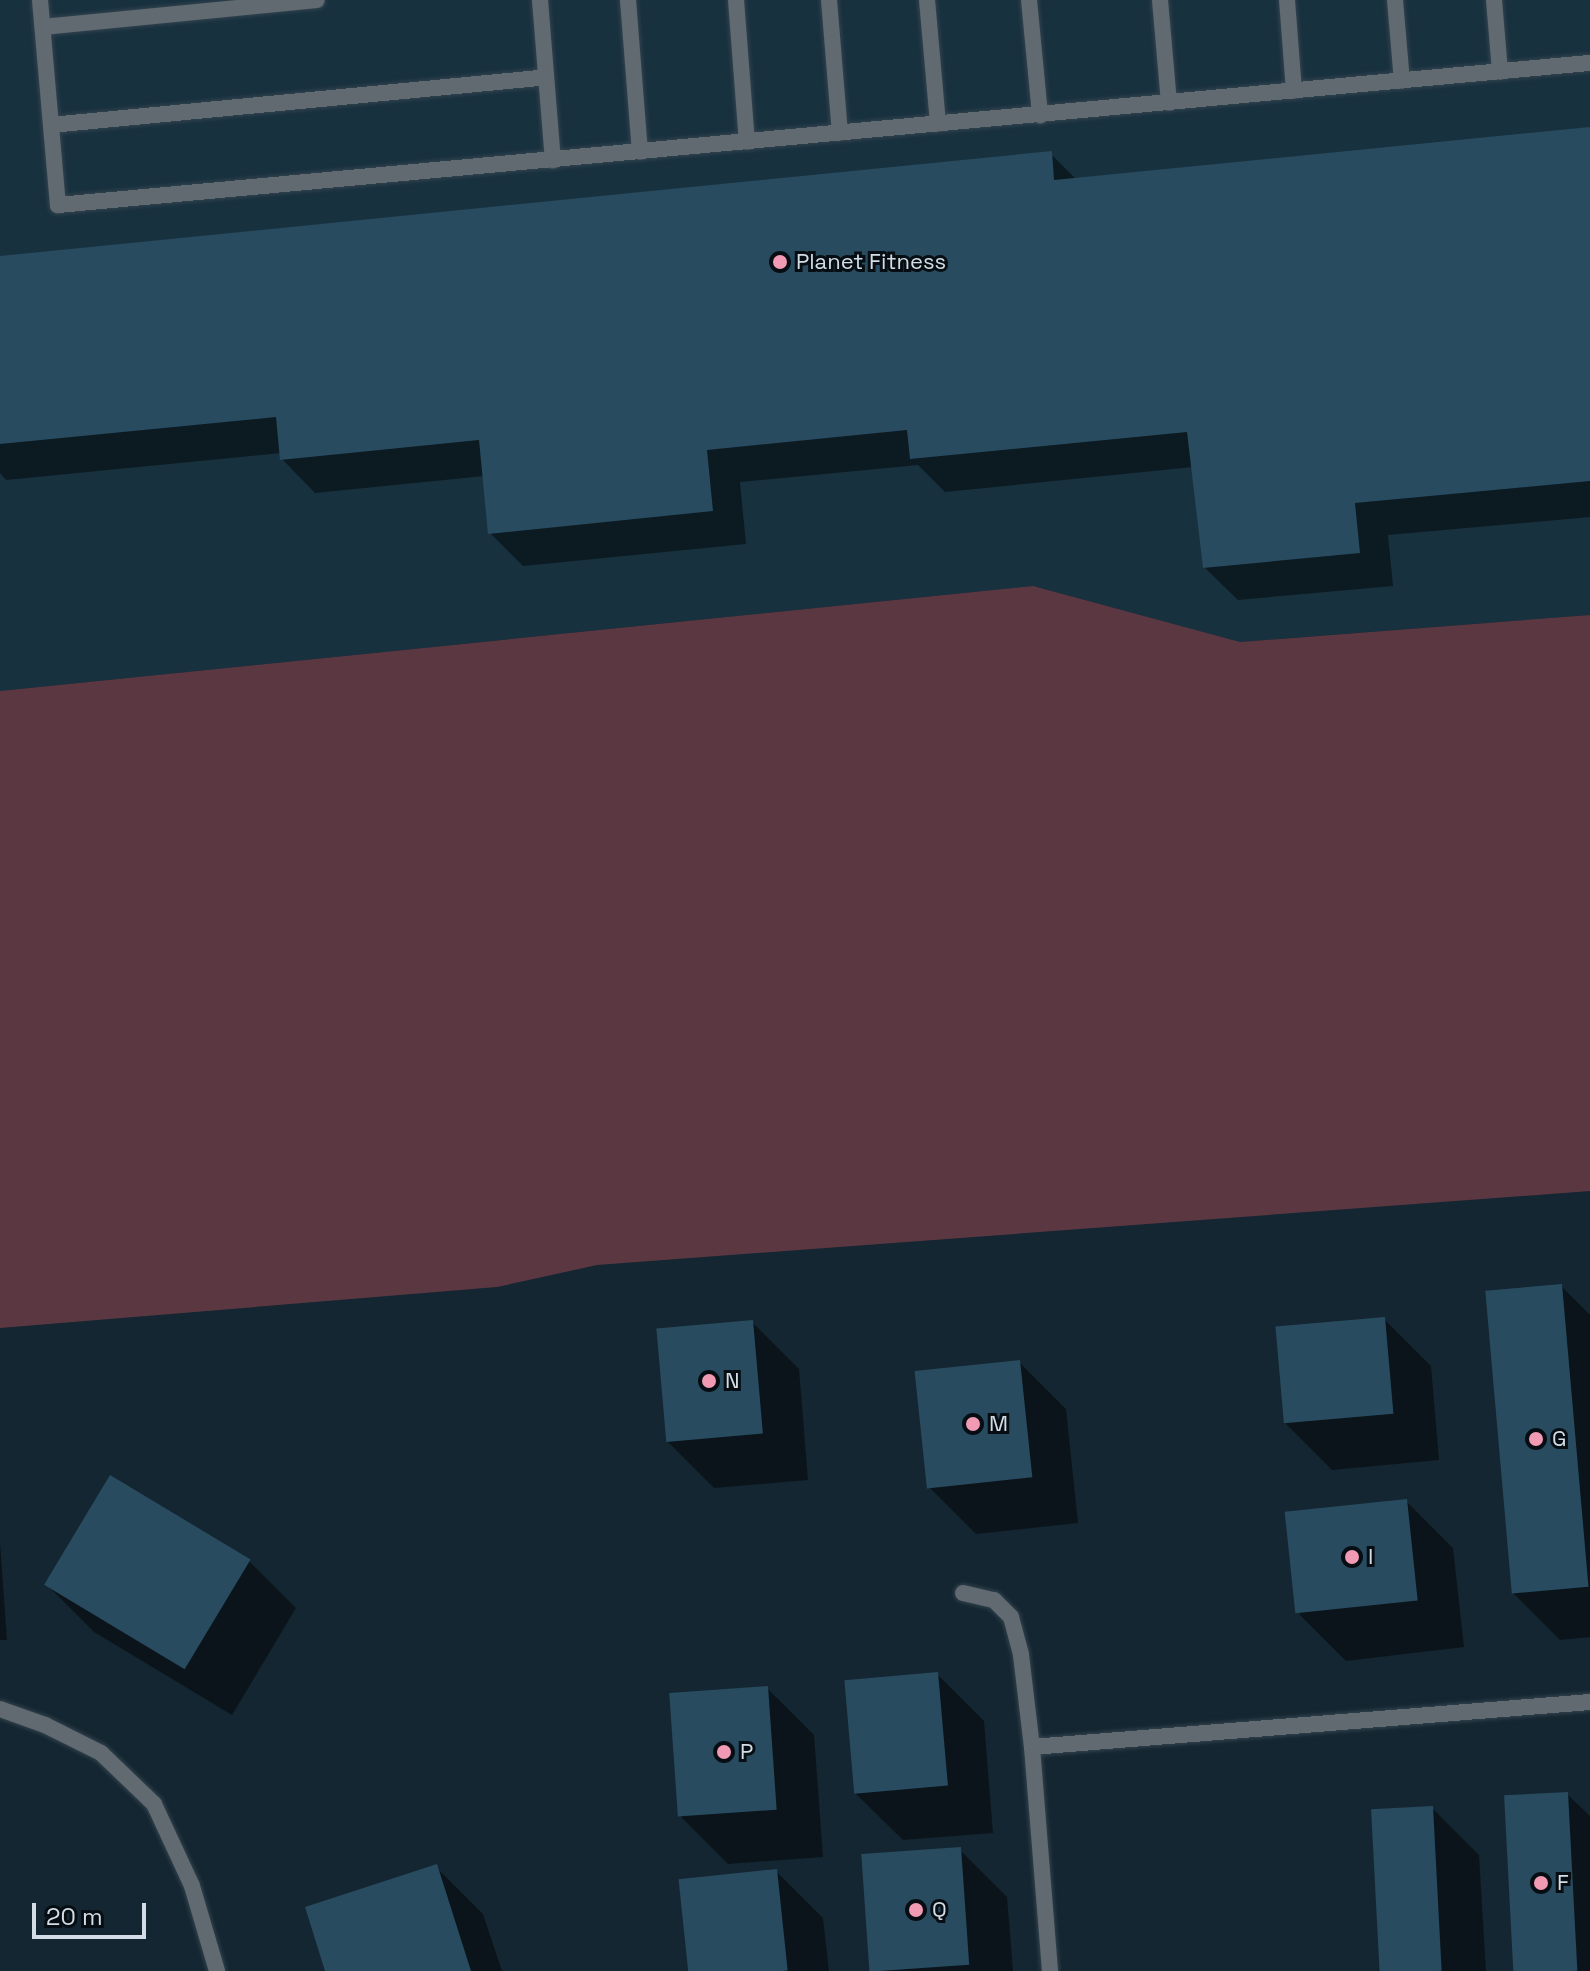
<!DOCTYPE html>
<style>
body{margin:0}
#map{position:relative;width:1590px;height:1971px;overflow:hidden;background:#142631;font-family:"Space Grotesk",sans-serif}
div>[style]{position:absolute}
.built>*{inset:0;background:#18313f}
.green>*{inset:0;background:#5b3742}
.shadow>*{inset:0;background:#0007}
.building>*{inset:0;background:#284b60;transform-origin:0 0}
.roads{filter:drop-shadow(0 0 2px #32434e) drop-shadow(0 0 2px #32434e)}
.service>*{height:16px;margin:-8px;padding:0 8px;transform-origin:8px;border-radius:8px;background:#616a70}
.minor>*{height:16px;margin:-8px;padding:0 8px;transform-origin:8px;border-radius:8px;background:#616a70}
.dots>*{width:22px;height:22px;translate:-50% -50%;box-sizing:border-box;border:4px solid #070e13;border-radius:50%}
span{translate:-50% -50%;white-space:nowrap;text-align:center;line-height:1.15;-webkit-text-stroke:6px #070e13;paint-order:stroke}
.poi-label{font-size:22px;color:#d2dde5}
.left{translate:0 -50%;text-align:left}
.scale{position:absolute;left:32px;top:1903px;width:114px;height:36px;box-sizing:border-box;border:4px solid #d2dde5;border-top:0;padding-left:10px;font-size:24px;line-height:28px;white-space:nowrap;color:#d2dde5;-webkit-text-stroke:6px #070e13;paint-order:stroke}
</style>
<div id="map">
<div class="built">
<div style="clip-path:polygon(0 0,1590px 0,1590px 615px,1239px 642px,1033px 586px,0 691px)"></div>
</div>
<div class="green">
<div style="clip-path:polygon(1033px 586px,1240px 642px,1590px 615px,1590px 1191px,597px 1265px,497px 1287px,0 1328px,0 691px)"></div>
</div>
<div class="shadow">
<div style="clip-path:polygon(1590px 129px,1590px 517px,1388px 535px,1393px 586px,1238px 600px,1204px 567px,1193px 467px,945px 492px,918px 465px,740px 482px,746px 544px,523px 566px,490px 533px,484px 476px,315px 493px,282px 459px,281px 453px,6px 480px,0 473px,0 258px,1051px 154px,1077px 180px)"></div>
<div style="clip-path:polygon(1561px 1286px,1590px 1315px,1590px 1637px,1560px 1640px,1513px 1593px)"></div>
<div style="clip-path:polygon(1384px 1319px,1431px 1366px,1439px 1460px,1332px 1470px,1285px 1423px)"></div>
<div style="clip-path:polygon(752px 1322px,799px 1369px,808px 1480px,714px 1488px,667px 1441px)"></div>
<div style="clip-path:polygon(1019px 1362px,1066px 1409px,1078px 1523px,976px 1534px,929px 1487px)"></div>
<div style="clip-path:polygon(1406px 1501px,1453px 1548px,1464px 1647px,1346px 1661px,1299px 1614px)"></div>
<div style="clip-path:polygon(0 1542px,7px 1640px,0 1640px)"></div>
<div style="clip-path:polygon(249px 1561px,296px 1608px,232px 1715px,94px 1632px,47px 1585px)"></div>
<div style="clip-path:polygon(937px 1674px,984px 1721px,993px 1833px,903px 1840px,855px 1793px)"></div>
<div style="clip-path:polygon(767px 1688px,814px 1735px,823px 1857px,728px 1864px,681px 1817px)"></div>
<div style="clip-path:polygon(1567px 1794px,1590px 1816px,1590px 1971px,1515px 1971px)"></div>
<div style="clip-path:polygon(1432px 1808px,1479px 1855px,1486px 1971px,1383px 1971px)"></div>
<div style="clip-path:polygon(960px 1850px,1007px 1897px,1013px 1971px,872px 1971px,863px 1858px)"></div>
<div style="clip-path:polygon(436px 1867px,483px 1914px,502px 1971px,327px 1971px)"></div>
<div style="clip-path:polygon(776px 1871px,823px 1918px,829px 1971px,689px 1971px)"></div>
</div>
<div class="building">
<div style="clip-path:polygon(1590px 127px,1590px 481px,1355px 503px,1360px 553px,1203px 568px,1187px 432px,910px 459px,907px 430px,707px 450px,713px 511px,488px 534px,479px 440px,280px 460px,276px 417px,0 444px,0 256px,1052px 151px,1054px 180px)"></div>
<div style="left:1562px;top:1284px;width:304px;height:77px;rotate:85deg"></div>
<div style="left:1385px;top:1317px;width:97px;height:110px;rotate:85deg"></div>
<div style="left:753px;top:1320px;width:114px;height:97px;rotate:85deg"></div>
<div style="left:1020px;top:1360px;width:118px;height:106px;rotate:84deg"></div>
<div style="left:110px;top:1475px;width:164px;height:128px;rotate:31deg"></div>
<div style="left:1407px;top:1499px;width:102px;height:123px;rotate:84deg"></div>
<div style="left:938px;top:1672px;width:114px;height:94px;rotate:85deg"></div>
<div style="left:768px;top:1686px;width:124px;height:99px;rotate:86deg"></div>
<div style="left:1568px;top:1792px;width:179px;height:64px;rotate:87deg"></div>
<div style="left:1433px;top:1806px;width:165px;height:62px;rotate:87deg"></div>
<div style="left:961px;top:1847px;width:118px;height:100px;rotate:86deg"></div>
<div style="clip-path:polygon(437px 1864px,471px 1971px,325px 1971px,305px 1907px)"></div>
<div style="left:777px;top:1869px;width:102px;height:99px;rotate:84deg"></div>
</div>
<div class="roads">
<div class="service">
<div style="left:40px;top:0;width:206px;rotate:85deg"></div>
<div style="left:58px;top:205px;width:1539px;rotate:-5.3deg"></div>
<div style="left:540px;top:0;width:161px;rotate:85.4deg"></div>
<div style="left:628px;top:0;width:152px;rotate:85.5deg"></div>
<div style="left:736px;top:0;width:142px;rotate:85.6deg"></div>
<div style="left:829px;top:0;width:133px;rotate:85.3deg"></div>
<div style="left:927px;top:0;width:124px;rotate:84.9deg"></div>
<div style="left:1029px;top:0;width:116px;rotate:84.5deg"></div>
<div style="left:1160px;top:0;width:103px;rotate:85deg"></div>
<div style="left:1287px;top:0;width:91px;rotate:85.6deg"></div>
<div style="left:1395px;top:0;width:81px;rotate:85.1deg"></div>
<div style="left:1494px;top:0;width:72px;rotate:85.2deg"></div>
<div style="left:43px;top:27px;width:275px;rotate:-5.6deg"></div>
<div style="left:51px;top:125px;width:497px;rotate:-5.5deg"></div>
</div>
<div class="minor">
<div style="left:963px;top:1593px;width:32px;rotate:13deg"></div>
<div style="left:994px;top:1600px;width:24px;rotate:45deg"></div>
<div style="left:1011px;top:1617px;width:39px;rotate:75deg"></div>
<div style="left:1021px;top:1655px;width:93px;rotate:83.2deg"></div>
<div style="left:1032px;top:1747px;width:225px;rotate:85.4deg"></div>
<div style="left:0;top:1709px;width:48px;rotate:19.6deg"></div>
<div style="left:45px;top:1725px;width:63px;rotate:26.6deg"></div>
<div style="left:101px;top:1753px;width:74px;rotate:43.9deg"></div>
<div style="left:154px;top:1804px;width:90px;rotate:65.1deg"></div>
<div style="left:192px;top:1886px;width:89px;rotate:73.6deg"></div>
<div style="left:1032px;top:1747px;width:560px;rotate:-4.61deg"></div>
</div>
</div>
<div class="dots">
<div style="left:780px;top:262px;background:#f09ab4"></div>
<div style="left:709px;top:1381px;background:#f09ab4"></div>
<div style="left:973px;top:1424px;background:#f09ab4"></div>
<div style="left:1536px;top:1439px;background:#f09ab4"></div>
<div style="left:1352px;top:1557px;background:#f09ab4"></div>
<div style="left:724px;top:1752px;background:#f09ab4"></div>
<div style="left:1541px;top:1883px;background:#f09ab4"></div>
<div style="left:916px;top:1910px;background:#f09ab4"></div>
</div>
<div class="poi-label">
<span class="left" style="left:796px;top:262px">Planet Fitness</span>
<span class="left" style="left:725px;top:1381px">N</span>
<span class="left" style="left:989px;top:1424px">M</span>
<span class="left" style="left:1552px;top:1439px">G</span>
<span class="left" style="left:1368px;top:1557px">I</span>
<span class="left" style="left:740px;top:1752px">P</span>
<span class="left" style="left:1557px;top:1883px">F</span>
<span class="left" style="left:932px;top:1910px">Q</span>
</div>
<div class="scale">20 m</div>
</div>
